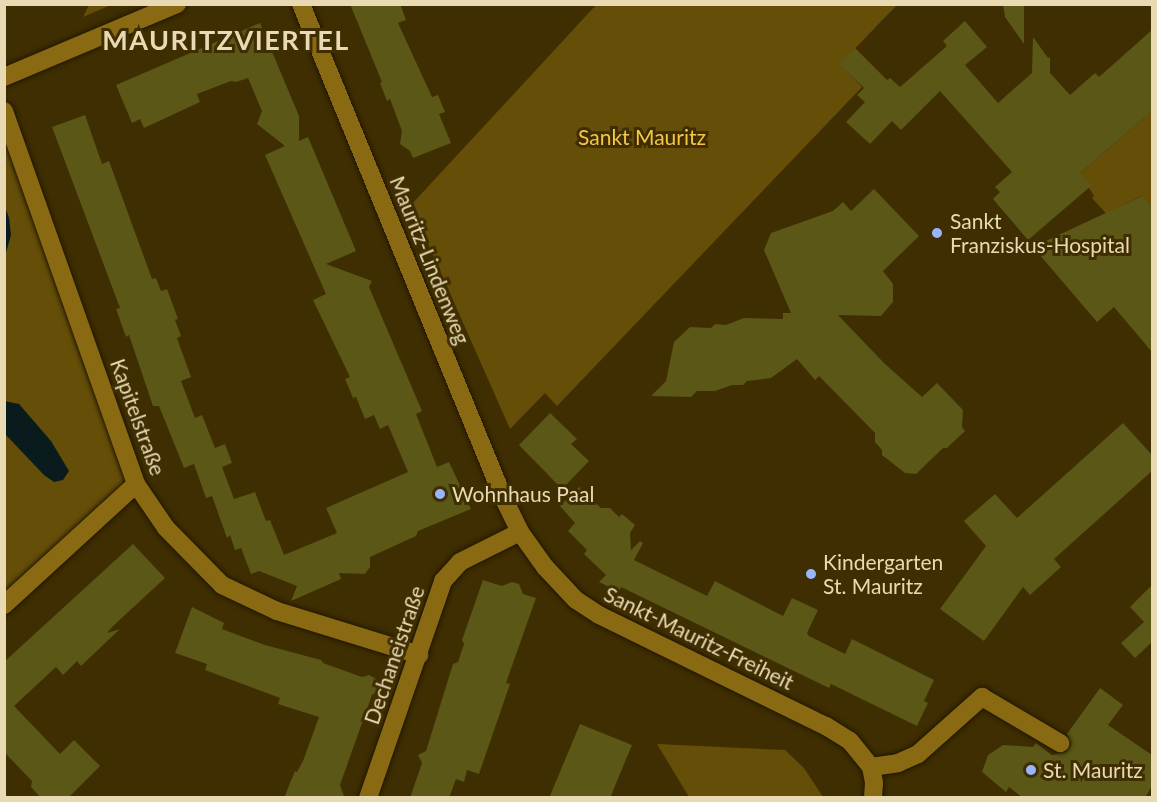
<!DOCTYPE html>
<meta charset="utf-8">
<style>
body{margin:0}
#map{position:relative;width:1157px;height:802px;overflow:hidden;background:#3f2e01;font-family:Lato,sans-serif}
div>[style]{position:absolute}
.green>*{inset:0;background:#654e08}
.water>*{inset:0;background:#091b1d}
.building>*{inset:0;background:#5a5717}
.roads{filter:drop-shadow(0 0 2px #211701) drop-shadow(0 0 2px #211701)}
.minor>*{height:18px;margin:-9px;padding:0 9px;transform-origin:9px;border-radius:9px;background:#896a12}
.dots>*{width:16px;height:16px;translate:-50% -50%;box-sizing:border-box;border:3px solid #3f2e01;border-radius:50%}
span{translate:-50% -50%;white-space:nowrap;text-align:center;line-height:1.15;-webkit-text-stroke:6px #3f2e01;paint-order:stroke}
.park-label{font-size:21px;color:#f6c546}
.poi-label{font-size:21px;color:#eadab4}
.left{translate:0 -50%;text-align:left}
.street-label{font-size:21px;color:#eadab4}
.district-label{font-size:27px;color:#eadab4;font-weight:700;letter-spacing:1.5px}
.frame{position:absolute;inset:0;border:6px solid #eadab4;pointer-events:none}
</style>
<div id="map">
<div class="green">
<div style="clip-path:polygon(89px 5px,89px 4px,111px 5px,83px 17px)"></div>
<div style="clip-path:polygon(596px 5px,897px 5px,840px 64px,862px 87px,557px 406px,545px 393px,510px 429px,411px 205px)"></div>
<div style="clip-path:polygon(1152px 111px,1152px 208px,1141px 196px,1119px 207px,1113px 221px,1092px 198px,1094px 196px,1080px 173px)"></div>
<div style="clip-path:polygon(4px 127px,129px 480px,4px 598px)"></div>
<div style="clip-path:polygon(657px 744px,785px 750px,804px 768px,823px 797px,689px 797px)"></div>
</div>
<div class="water">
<div style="clip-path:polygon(5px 207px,9px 218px,11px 235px,5px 256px)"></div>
<div style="clip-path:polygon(4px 401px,19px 404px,51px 441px,69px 471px,63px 480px,54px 482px,44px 475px,5px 434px)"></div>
</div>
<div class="building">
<div style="clip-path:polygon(350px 4px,400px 4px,406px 20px,398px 23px,432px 97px,438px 95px,445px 112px,439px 114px,451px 143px,413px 158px,410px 151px,400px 144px,402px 131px,390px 99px,387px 101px,380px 83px,382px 82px)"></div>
<div style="clip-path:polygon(1003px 4px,1024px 4px,1024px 44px,1005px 17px)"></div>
<div style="clip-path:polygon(965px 21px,987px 47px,965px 65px,998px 103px,1032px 73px,1033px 37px,1048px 58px,1050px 57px,1050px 73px,1070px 95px,1095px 73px,1099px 77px,1152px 30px,1152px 111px,1080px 173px,1091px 186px,1028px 240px,993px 199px,1000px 192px,995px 187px,1012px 172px,940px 91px,901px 130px,892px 121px,870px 144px,846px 122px,865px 102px,857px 95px,864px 88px,839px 64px,855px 48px,887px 80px,890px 78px,900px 87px,947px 46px,943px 41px)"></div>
<div style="clip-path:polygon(260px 23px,299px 116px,299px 141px,308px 137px,356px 251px,326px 264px,372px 281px,369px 287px,422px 411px,416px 414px,437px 467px,449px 462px,471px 509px,418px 531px,416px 536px,370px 557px,370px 567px,365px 574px,339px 573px,341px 579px,291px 601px,297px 586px,259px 571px,251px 574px,241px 548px,235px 550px,230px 535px,227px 538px,212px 496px,206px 498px,194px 464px,184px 468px,159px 406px,153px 406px,129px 335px,126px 337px,116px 309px,120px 308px,52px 127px,85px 115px,102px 164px,109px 161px,152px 279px,156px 278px,161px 291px,167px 289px,178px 319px,175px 320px,181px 336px,177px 338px,191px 377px,181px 381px,195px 418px,202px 415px,215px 448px,225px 444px,232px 463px,222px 467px,234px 499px,255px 492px,266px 521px,270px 520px,284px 555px,337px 533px,326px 508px,408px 472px,388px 425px,380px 429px,374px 415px,365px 419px,356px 397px,353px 398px,345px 379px,350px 377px,313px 300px,326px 294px,265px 155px,285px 146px,257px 124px,262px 111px,248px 78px,236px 82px,231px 81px,197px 94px,200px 102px,144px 128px,140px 119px,132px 123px,116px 85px)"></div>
<div style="clip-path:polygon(874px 189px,919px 236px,883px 271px,893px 284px,893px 302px,881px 316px,838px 315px,884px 363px,922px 397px,937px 383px,963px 410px,962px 427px,965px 431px,947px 448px,943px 448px,916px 474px,905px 473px,882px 455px,882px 450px,875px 442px,875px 433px,819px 376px,815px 380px,797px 359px,771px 378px,747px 381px,743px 385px,732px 385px,715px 391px,697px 391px,691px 397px,651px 396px,666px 381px,674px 342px,690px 327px,711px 328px,715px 324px,726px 325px,744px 318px,783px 319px,783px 313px,791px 313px,764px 250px,771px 233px,833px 211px,843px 202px,851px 211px)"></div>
<div style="clip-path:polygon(1142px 196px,1152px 208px,1152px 352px,1114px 307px,1097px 322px,1033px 247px)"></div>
<div style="clip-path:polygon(550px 413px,577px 439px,571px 444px,589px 461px,562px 489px,519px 445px)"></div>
<div style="clip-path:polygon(1123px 423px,1152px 455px,1152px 471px,1054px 559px,1061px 567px,1030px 595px,1023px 587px,984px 641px,940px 609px,986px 546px,964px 521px,995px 494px,1017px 518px)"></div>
<div style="clip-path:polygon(579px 487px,601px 508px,610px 508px,619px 517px,622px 514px,635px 525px,630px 533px,631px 550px,640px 541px,643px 543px,634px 560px,707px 596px,715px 581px,783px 616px,792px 598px,818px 610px,807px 633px,809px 636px,845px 654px,852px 639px,934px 680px,924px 701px,928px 703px,917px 726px,831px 684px,829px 688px,621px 587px,619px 592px,599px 582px,606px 575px,584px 554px,587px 550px,568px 531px,575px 523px,560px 506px)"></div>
<div style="clip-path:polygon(133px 544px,165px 578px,113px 626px,107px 633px,120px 629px,81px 666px,77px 661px,63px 675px,56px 667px,14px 706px,60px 754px,74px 740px,100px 766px,68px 798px,41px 798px,31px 787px,32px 781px,4px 752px,4px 662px)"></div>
<div style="clip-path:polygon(483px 580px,502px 586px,512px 582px,519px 584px,523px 594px,536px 598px,506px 683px,510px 684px,479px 774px,467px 770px,464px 782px,456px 779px,449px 798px,410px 798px,422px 763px,418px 755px,426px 751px,453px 664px,458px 662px,464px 644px,462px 640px)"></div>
<div style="clip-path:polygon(1152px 585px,1152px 642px,1135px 658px,1121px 643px,1144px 622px,1130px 607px)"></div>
<div style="clip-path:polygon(192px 607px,224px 623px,222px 629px,265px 645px,321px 660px,323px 663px,362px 677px,369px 675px,376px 679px,378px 685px,377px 692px,372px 695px,340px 785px,344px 796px,284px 798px,295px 771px,297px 772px,303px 761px,319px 717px,278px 704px,280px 698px,205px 670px,207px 664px,175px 653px)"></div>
<div style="clip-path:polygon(1100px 688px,1123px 705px,1108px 725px,1152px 755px,1152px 786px,1145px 798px,1023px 798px,1009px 787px,1006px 792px,982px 772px,988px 755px,1003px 745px,1033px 747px,1036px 743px,1052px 755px,1066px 752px,1071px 744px,1067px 734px)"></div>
<div style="clip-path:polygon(580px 724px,632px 745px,610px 798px,549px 798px)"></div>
</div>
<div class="roads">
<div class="minor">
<div style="left:301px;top:4px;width:533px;rotate:67.72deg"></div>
<div style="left:503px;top:497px;width:39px;rotate:64deg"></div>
<div style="left:520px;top:532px;width:43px;rotate:54.5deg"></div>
<div style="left:545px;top:567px;width:45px;rotate:46.8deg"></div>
<div style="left:576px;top:600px;width:27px;rotate:33deg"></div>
<div style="left:599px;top:615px;width:253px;rotate:26.1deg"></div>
<div style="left:826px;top:726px;width:28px;rotate:32deg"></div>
<div style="left:850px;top:741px;width:33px;rotate:51deg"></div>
<div style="left:871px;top:767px;width:16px;rotate:79deg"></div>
<div style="left:874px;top:783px;width:15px;rotate:94deg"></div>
<div style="left:4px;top:77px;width:188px;rotate:-22.9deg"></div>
<div style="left:4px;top:111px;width:396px;rotate:70.5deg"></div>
<div style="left:136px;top:484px;width:53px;rotate:55.7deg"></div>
<div style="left:166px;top:528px;width:80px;rotate:45.5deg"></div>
<div style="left:222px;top:585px;width:61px;rotate:25.3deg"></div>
<div style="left:277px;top:611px;width:149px;rotate:17.2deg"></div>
<div style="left:4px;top:605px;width:179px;rotate:-42.5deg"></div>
<div style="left:871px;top:767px;width:27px;rotate:-8deg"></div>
<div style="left:898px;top:763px;width:22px;rotate:-24deg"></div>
<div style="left:918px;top:754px;width:86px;rotate:-41.7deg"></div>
<div style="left:982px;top:697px;width:91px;rotate:30.5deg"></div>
<div style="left:368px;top:798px;width:230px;rotate:-70.9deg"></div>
<div style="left:443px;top:581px;width:25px;rotate:-48deg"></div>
<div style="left:460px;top:562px;width:67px;rotate:-26.6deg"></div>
</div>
</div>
<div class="dots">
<div style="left:937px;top:233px;background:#98b5fd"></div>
<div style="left:440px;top:494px;background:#98b5fd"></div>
<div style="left:811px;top:574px;background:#98b5fd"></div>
<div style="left:1031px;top:770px;background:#98b5fd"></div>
</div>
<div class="park-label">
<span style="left:642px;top:137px">Sankt Mauritz</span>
</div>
<div class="poi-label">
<span class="left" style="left:950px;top:233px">Sankt<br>Franziskus-Hospital</span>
<span class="left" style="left:452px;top:494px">Wohnhaus Paal</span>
<span class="left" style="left:823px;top:574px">Kindergarten<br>St. Mauritz</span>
<span class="left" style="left:1043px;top:770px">St. Mauritz</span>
</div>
<div class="street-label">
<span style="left:430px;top:260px;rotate:68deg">Mauritz-Lindenweg</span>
<span style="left:138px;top:417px;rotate:70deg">Kapitelstraße</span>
<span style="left:699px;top:638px;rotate:26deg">Sankt-Mauritz-Freiheit</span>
<span style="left:394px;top:655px;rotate:-71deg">Dechaneistraße</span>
</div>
<div class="district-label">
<span style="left:226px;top:40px">MAURITZVIERTEL</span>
</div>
<div class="frame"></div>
</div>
